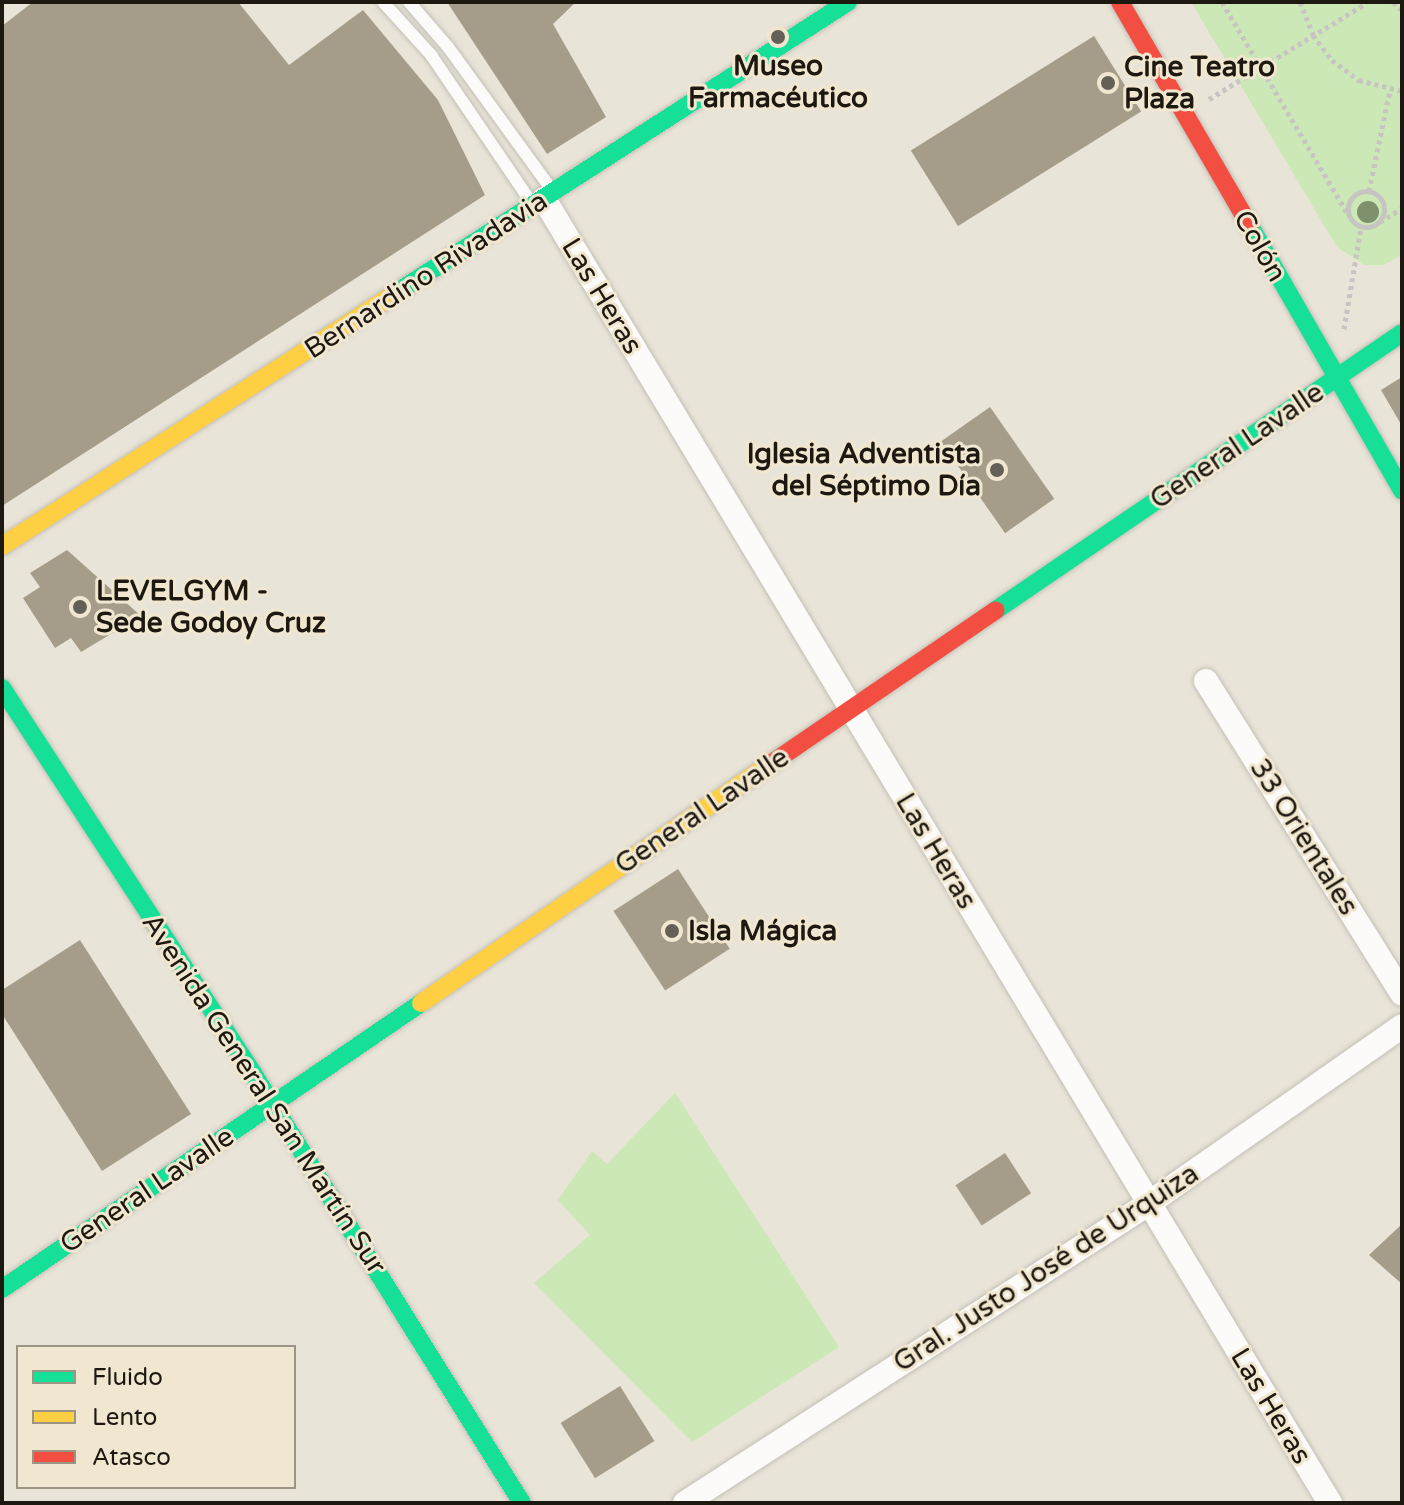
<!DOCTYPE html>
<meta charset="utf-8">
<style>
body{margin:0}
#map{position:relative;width:1404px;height:1505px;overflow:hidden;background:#e9e4d8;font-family:"Varela Round",sans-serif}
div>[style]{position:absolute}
.green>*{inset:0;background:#cbe8b6}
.building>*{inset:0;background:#a59d89;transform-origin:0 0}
.path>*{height:5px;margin-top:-2.5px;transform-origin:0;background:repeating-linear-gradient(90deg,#c7c5c2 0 4px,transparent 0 8px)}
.path>.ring{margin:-2.5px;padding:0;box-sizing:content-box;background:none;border:5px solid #c7c5c2;border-radius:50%}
.roads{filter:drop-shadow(0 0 2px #c4c0b6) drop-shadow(0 0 2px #c4c0b6)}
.lane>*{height:12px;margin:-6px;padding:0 6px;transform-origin:6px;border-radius:6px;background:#fcfbf9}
.street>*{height:24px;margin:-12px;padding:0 12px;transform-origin:12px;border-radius:12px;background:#fcfbf9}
.fast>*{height:18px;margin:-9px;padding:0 9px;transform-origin:9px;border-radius:9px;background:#16e098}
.slow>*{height:18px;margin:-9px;padding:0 9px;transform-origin:9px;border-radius:9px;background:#ffcf43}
.jam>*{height:18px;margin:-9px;padding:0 9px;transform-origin:9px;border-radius:9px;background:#f24e42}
.trees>*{width:22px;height:22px;margin:-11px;border-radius:50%;background:#7e906c}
.dots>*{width:22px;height:22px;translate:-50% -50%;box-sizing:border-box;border:4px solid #f1e7d0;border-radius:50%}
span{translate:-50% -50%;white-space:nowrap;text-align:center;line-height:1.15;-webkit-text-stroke:6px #f1e7d0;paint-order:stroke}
.poi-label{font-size:28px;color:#1d1911;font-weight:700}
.left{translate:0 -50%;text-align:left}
.right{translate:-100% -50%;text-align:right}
.street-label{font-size:28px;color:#1d1911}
.frame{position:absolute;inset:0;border:4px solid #1d1911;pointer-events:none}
.legend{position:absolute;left:16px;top:1345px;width:280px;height:144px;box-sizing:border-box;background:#f1e7d0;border:2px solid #9c9584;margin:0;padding:10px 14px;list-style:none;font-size:24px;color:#1d1911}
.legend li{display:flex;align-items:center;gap:16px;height:40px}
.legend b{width:40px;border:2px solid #9c9584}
</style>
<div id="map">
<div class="green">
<div style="clip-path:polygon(1191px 2px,1402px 2px,1402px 255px,1383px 265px,1364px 265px,1337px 247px)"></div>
<div style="clip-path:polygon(675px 1093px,839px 1347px,692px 1442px,534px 1283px,590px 1235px,558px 1200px,592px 1151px,607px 1164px)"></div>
</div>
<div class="building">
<div style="clip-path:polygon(33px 2px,238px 2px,289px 65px,363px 10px,438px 100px,485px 195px,2px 506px,2px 26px)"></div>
<div style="clip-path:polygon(447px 2px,576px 2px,553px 24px,606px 117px,547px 154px)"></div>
<div style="left:1094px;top:36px;width:89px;height:216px;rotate:58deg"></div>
<div style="clip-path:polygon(1402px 377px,1402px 426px,1381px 390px)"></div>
<div style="left:990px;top:407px;width:112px;height:60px;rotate:55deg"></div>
<div style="clip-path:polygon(67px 550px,141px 616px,81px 652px,71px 638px,55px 648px,23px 598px,40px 587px,30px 573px)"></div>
<div style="left:678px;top:869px;width:95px;height:77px;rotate:57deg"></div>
<div style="clip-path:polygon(80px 940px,191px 1114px,102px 1171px,2px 1014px,2px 990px)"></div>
<div style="left:1005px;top:1153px;width:48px;height:59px;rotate:57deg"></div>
<div style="clip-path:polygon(1402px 1224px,1402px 1284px,1369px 1255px)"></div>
<div style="left:620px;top:1386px;width:65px;height:70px;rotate:58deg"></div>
</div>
<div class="path">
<div style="left:1222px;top:2px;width:249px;rotate:59.3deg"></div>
<div style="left:1300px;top:2px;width:35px;rotate:68deg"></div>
<div style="left:1313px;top:35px;width:31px;rotate:53deg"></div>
<div style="left:1332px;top:60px;width:34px;rotate:37deg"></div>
<div style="left:1359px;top:80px;width:44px;rotate:14.3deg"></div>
<div style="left:1393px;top:2px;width:12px;rotate:42deg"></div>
<div style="left:1209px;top:99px;width:183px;rotate:-31.3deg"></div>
<div class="ring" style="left:1348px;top:191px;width:31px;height:31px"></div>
<div style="left:1369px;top:191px;width:103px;rotate:-78.3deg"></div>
<div style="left:1380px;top:222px;width:26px;rotate:-32deg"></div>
<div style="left:1344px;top:329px;width:103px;rotate:-80.5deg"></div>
</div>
<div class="roads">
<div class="lane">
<div style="left:383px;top:2px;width:72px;rotate:47.8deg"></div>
<div style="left:431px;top:55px;width:178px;rotate:55.8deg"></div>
<div style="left:409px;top:2px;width:60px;rotate:49.1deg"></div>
<div style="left:448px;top:47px;width:177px;rotate:54deg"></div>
</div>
<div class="street">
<div style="left:544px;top:199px;width:1523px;rotate:58.92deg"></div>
<div style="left:1206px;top:681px;width:369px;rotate:57.9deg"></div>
<div style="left:685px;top:1503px;width:551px;rotate:-32.85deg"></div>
<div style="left:1148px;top:1204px;width:310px;rotate:-35deg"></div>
</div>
<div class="fast">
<div style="left:1250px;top:226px;width:305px;rotate:60.1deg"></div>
<div style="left:388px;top:298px;width:547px;rotate:-32.76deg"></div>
<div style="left:996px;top:610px;width:491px;rotate:-34.3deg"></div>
<div style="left:2px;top:688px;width:462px;rotate:56.9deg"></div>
<div style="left:254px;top:1075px;width:505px;rotate:57.95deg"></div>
<div style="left:2px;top:1289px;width:507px;rotate:-34.32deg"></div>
</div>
<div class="slow">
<div style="left:2px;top:546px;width:459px;rotate:-32.7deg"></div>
<div style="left:421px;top:1003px;width:418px;rotate:-34.4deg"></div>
</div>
<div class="jam">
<div style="left:1120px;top:2px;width:259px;rotate:59.9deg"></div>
<div style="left:766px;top:767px;width:278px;rotate:-34.3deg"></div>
</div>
</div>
<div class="trees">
<div style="left:1368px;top:212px"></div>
</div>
<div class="dots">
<div style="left:778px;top:37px;background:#646057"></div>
<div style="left:1108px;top:83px;background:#646057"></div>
<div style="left:997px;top:470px;background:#646057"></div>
<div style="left:80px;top:607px;background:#646057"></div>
<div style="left:672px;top:931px;background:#646057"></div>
</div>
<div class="poi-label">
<span style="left:778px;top:82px">Museo<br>Farmacéutico</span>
<span class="left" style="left:1124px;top:83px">Cine Teatro<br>Plaza</span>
<span class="right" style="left:981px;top:470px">Iglesia Adventista<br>del Séptimo Día</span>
<span class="left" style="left:96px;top:607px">LEVELGYM -<br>Sede Godoy Cruz</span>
<span class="left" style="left:688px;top:931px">Isla Mágica</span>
</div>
<div class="street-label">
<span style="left:1260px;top:246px;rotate:60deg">Colón</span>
<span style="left:426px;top:275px;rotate:-33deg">Bernardino Rivadavia</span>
<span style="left:602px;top:296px;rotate:59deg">Las Heras</span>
<span style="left:1237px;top:446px;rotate:-34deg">General Lavalle</span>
<span style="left:702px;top:811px;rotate:-34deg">General Lavalle</span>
<span style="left:1304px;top:837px;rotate:58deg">33 Orientales</span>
<span style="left:936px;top:851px;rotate:59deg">Las Heras</span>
<span style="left:264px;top:1094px;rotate:57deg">Avenida General San Martín Sur</span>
<span style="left:147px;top:1190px;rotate:-34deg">General Lavalle</span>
<span style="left:1046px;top:1268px;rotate:-33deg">Gral. Justo José de Urquiza</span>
<span style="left:1271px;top:1406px;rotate:59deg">Las Heras</span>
</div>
<div class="frame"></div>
<ul class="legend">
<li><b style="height:10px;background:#16e098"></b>Fluido</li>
<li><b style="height:10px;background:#ffcf43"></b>Lento</li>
<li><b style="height:10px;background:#f24e42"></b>Atasco</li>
</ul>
</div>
